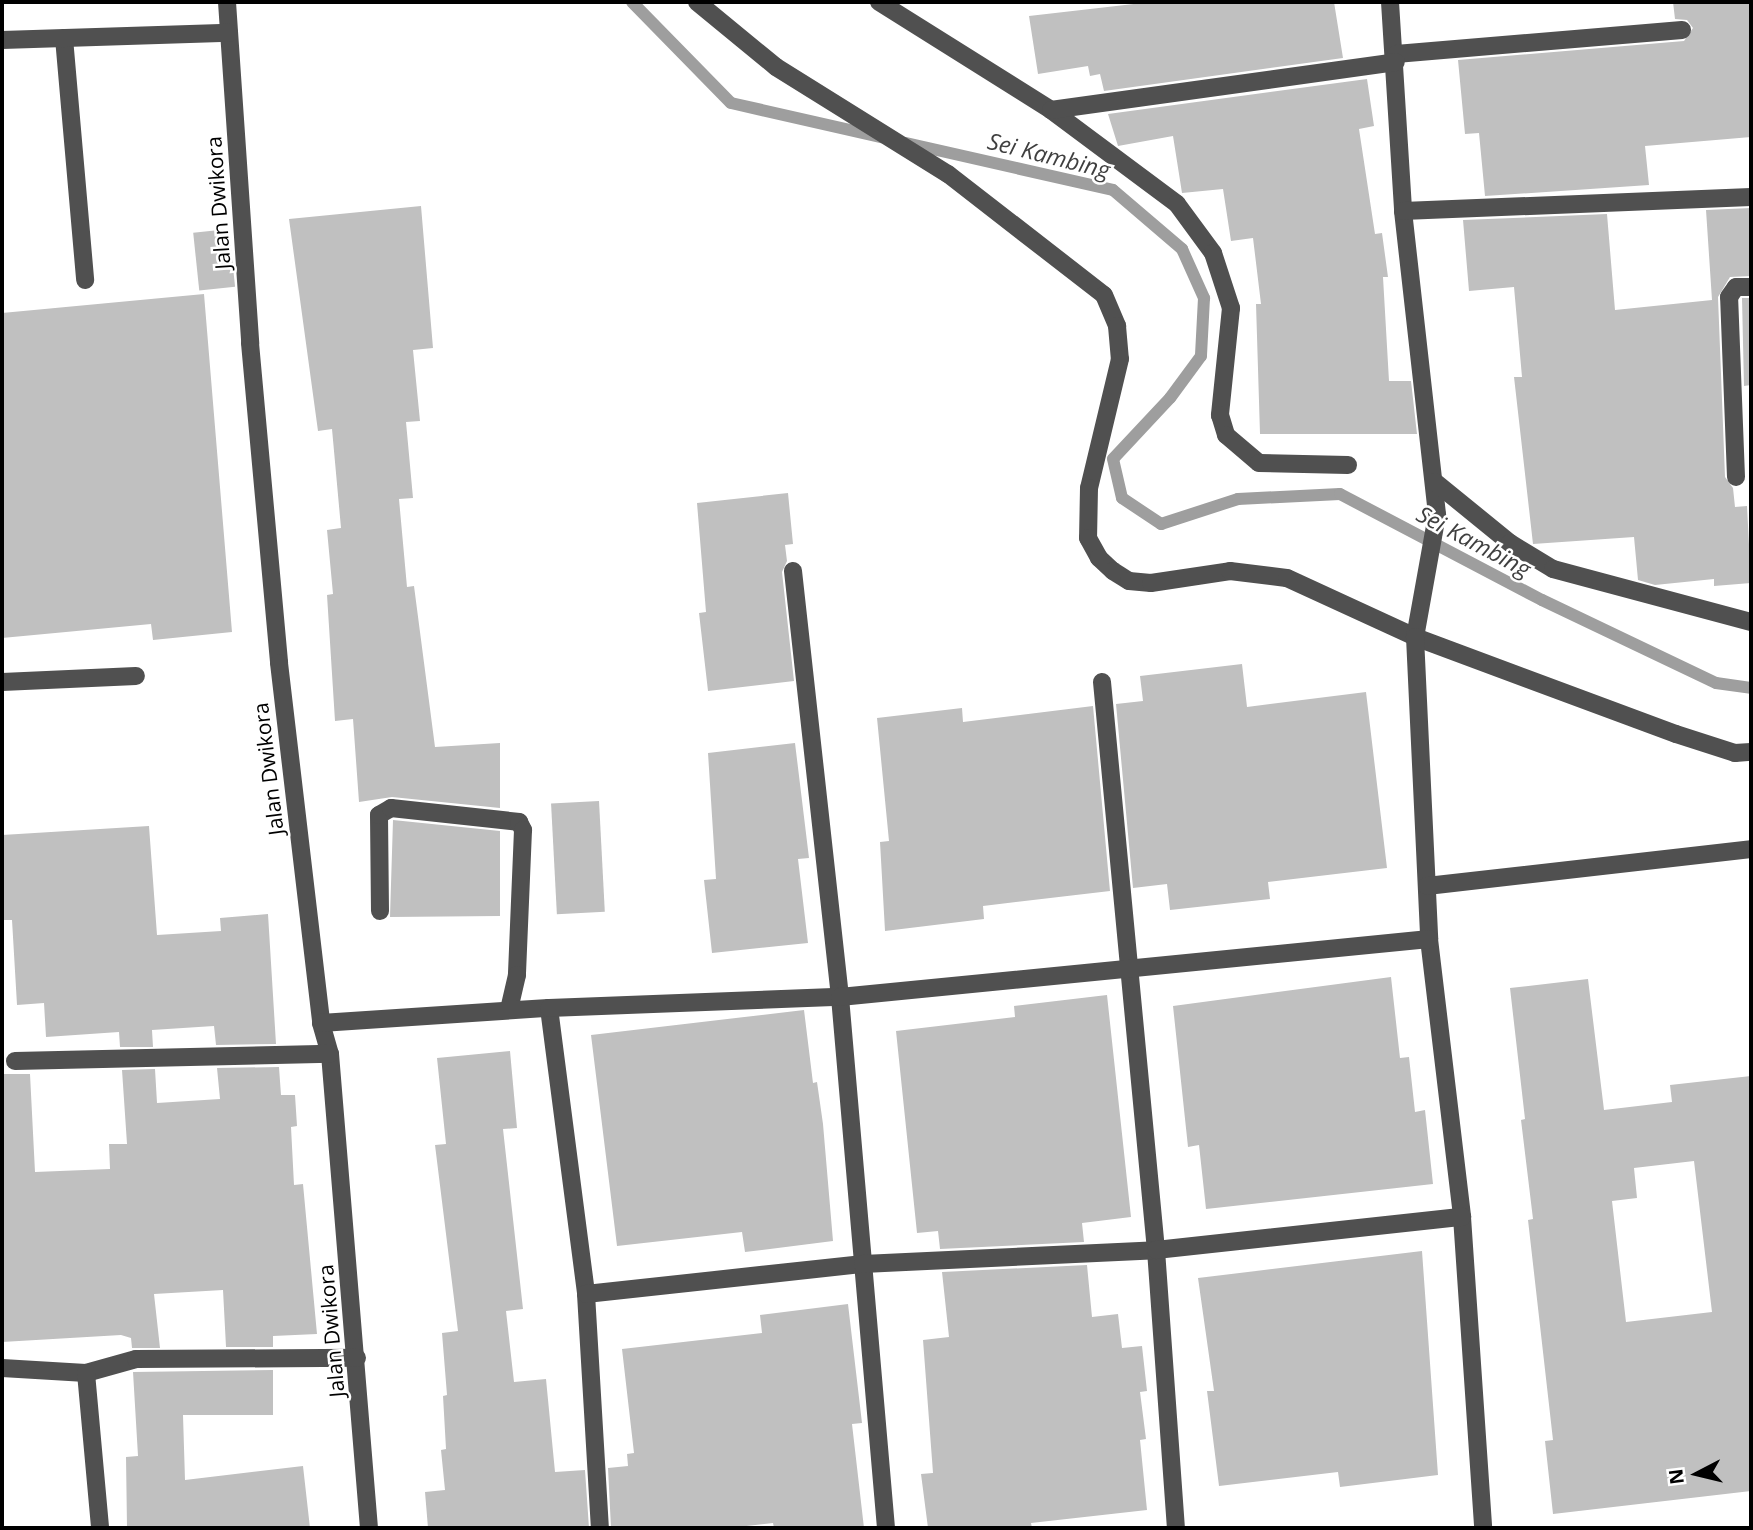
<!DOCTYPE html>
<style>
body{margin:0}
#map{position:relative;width:1753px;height:1530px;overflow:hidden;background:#fff;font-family:"Open Sans",sans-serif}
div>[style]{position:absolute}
.stream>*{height:12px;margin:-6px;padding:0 6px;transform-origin:6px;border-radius:6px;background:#9e9e9e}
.building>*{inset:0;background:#c0c0c0;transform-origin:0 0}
.minor>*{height:18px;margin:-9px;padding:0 9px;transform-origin:9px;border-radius:9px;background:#505050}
span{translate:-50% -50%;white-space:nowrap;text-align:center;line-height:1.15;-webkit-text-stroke:5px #fff;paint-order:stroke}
.street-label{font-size:21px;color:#000}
.water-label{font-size:23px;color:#3f3f3f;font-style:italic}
.frame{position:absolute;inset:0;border:4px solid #000;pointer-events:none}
.north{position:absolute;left:1662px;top:1439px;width:70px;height:70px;-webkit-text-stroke:5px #fff;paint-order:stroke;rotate:263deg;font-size:19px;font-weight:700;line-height:28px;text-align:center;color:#000}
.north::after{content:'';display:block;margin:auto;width:24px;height:32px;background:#000;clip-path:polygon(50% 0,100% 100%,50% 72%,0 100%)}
</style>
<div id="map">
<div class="stream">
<div style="left:632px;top:2px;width:141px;rotate:45.6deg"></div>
<div style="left:731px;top:103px;width:154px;rotate:12.8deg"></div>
<div style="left:906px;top:143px;width:212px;rotate:12.8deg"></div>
<div style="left:1113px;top:190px;width:91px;rotate:40.5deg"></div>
<div style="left:1182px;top:249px;width:54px;rotate:65.8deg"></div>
<div style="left:1204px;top:298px;width:58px;rotate:93deg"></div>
<div style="left:1201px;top:356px;width:52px;rotate:126.4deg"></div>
<div style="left:1170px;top:398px;width:83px;rotate:133.1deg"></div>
<div style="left:1113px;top:459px;width:40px;rotate:77deg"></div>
<div style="left:1122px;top:498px;width:47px;rotate:33.7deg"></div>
<div style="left:1161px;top:524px;width:81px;rotate:-18deg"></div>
<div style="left:1238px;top:499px;width:102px;rotate:-2.8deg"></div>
<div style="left:1340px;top:494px;width:228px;rotate:27.7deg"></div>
<div style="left:1542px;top:600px;width:193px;rotate:25.5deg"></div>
<div style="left:1716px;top:683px;width:35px;rotate:8deg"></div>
</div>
<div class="building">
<div style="clip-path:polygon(1151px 2px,1334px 2px,1343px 58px,1104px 91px,1100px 74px,1090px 76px,1088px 66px,1038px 74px,1029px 16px)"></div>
<div style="clip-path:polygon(1673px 2px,1749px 2px,1751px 137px,1645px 146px,1649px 185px,1485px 196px,1479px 133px,1465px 134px,1458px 60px,1684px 41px,1693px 28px,1687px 20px,1675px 19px)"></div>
<div style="clip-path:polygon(1367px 79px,1374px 126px,1359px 129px,1375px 234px,1382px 233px,1388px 277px,1383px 277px,1389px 381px,1411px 381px,1417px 434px,1260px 434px,1256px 304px,1261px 304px,1253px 238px,1231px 241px,1223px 189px,1182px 193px,1173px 136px,1118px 146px,1108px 114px)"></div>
<div style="clip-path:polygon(421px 206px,433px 348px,413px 350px,420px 421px,406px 422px,413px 498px,399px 499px,407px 587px,414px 586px,435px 747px,500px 743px,500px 808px,392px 797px,359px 802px,353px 719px,335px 721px,327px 595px,333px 594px,327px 530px,341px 528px,332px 429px,318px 431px,289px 219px)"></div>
<div style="clip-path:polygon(1751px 208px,1751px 276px,1730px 277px,1718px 297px,1725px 477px,1733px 488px,1735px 507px,1747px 506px,1751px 583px,1714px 586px,1714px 579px,1655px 585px,1638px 580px,1634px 537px,1533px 544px,1514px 377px,1522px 377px,1514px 287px,1469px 291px,1463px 220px,1607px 214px,1615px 310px,1712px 300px,1706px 210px)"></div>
<div style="left:229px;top:229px;width:58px;height:36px;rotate:84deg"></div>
<div style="clip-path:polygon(204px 294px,232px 632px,153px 640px,151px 624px,2px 638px,2px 313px)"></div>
<div style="clip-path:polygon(1742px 298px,1751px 298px,1751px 385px,1744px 386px)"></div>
<div style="clip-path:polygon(788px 493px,793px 544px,785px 545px,787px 561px,782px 572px,794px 681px,708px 691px,699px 613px,706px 612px,697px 503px)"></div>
<div style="clip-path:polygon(1242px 664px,1247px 707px,1366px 692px,1387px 868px,1268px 882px,1270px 899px,1170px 910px,1167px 884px,1133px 888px,1116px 704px,1143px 701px,1140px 676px)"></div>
<div style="clip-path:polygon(1093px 706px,1110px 891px,983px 906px,984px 919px,885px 931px,880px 842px,889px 841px,877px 718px,962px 708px,963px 722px)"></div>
<div style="clip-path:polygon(795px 743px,809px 858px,798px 859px,808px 943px,712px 953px,704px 880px,716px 879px,708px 753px)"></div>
<div style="left:599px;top:801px;width:111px;height:48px;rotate:87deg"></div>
<div style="clip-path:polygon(393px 820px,500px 831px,500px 916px,390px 917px)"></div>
<div style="clip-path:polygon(149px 826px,157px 935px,221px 931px,220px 918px,268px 914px,276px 1044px,216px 1045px,214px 1026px,152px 1030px,153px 1047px,120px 1047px,119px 1032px,46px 1037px,44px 1003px,17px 1005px,12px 920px,2px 920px,2px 835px)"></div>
<div style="clip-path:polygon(1391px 977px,1400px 1058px,1409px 1057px,1415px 1112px,1425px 1110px,1433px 1184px,1206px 1209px,1199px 1145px,1188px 1147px,1173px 1006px)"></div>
<div style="clip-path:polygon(evenodd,1588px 979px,1604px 1110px,1672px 1102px,1670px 1085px,1751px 1076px,1751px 1491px,1553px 1514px,1545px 1441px,1553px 1440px,1528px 1220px,1533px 1219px,1521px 1120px,1525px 1119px,1510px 988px,1588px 979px,1694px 1161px,1712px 1312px,1626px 1322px,1612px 1201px,1637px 1198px,1634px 1168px,1694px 1161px)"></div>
<div style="clip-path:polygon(1107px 995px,1131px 1217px,1082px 1223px,1084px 1242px,940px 1249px,938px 1231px,917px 1233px,896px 1031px,1015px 1017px,1014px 1006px)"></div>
<div style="clip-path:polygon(804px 1010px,813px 1083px,817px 1082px,823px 1124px,833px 1241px,745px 1252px,742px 1232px,617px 1246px,591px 1035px)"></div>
<div style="clip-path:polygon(510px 1051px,517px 1128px,503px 1129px,523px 1309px,506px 1311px,514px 1382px,546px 1379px,555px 1472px,585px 1470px,589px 1528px,428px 1528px,425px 1492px,445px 1490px,441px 1450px,446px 1449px,443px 1396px,447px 1395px,442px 1333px,458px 1331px,435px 1145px,446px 1144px,437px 1058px)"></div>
<div style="clip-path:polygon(279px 1067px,281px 1095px,295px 1095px,297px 1126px,291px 1127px,294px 1185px,303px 1184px,317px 1334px,273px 1336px,273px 1347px,226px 1347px,223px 1290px,154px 1294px,160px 1348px,132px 1348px,131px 1338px,121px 1335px,2px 1342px,2px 1074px,30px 1074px,35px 1172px,110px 1169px,109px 1144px,127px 1144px,122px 1070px,155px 1069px,157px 1103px,220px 1099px,217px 1068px)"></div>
<div style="clip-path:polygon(1422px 1251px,1438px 1475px,1340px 1487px,1338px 1472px,1219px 1486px,1207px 1391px,1214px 1391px,1198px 1278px)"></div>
<div style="clip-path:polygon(1087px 1265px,1092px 1317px,1118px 1314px,1122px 1348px,1142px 1346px,1147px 1391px,1140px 1392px,1146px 1439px,1140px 1440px,1147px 1510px,1031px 1523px,1032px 1528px,928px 1528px,921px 1474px,933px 1473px,923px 1340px,949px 1337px,942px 1272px)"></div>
<div style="clip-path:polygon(848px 1304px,862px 1423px,852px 1424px,864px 1528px,774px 1528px,773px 1523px,729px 1528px,611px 1528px,608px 1468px,628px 1466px,627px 1454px,634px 1453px,622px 1349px,762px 1333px,760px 1315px)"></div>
<div style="clip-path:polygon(273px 1370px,273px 1415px,183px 1415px,185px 1480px,303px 1466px,310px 1528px,127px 1528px,126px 1457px,138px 1456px,133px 1372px)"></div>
</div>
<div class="minor">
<div style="left:227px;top:2px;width:342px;rotate:86.1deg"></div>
<div style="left:250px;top:343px;width:321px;rotate:84.8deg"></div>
<div style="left:279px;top:663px;width:362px;rotate:83.3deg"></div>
<div style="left:321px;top:1023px;width:32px;rotate:74deg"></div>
<div style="left:330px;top:1054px;width:476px;rotate:85.3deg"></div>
<div style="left:697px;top:2px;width:102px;rotate:39.4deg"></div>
<div style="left:776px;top:67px;width:203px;rotate:31.9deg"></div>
<div style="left:948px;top:174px;width:197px;rotate:37.8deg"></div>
<div style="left:1104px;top:295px;width:34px;rotate:67deg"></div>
<div style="left:1117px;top:326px;width:33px;rotate:85deg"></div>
<div style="left:1120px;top:359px;width:133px;rotate:103.5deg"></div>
<div style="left:1089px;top:488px;width:50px;rotate:91.1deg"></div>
<div style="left:1088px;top:538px;width:23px;rotate:61deg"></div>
<div style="left:1099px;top:558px;width:19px;rotate:43deg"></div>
<div style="left:1113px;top:571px;width:19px;rotate:32deg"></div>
<div style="left:1129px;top:581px;width:22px;rotate:5deg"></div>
<div style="left:1151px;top:583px;width:80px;rotate:-8.6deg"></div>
<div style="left:1230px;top:571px;width:57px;rotate:7deg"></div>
<div style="left:1287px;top:578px;width:141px;rotate:24.7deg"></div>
<div style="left:1415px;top:637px;width:278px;rotate:20.4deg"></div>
<div style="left:1676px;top:734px;width:62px;rotate:17.9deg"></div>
<div style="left:1735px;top:753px;width:16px;rotate:-4deg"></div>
<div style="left:879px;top:2px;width:203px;rotate:32.1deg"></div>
<div style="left:1051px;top:110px;width:157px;rotate:36.7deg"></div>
<div style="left:1177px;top:204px;width:61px;rotate:53.7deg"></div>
<div style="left:1213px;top:253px;width:58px;rotate:71.9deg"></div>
<div style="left:1231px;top:308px;width:108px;rotate:95.9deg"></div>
<div style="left:1220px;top:415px;width:21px;rotate:73deg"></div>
<div style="left:1226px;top:435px;width:43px;rotate:40.3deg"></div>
<div style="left:1259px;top:463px;width:89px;rotate:1.3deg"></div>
<div style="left:1390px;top:2px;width:209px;rotate:86.4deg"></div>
<div style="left:1403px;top:211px;width:306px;rotate:83.6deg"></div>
<div style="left:1437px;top:515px;width:124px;rotate:100.2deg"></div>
<div style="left:1415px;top:637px;width:302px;rotate:87.3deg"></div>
<div style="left:1429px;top:939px;width:280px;rotate:83.2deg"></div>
<div style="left:1462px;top:1217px;width:312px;rotate:86.1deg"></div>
<div style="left:64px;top:38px;width:243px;rotate:85deg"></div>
<div style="left:2px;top:40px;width:227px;rotate:-1.8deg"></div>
<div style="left:1396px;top:54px;width:287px;rotate:-4.8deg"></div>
<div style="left:1051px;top:110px;width:348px;rotate:-7.9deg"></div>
<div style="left:1403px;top:211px;width:348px;rotate:-2.3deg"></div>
<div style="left:1736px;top:477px;width:180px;rotate:-92.2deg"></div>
<div style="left:1729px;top:297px;width:12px;rotate:-55deg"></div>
<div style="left:1736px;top:287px;width:15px"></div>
<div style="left:1435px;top:482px;width:97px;rotate:39.1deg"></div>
<div style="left:1510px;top:543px;width:50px;rotate:31.2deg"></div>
<div style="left:1553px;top:569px;width:205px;rotate:15deg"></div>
<div style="left:793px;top:571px;width:429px;rotate:83.7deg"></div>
<div style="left:840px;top:997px;width:533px;rotate:85.05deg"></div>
<div style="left:2px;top:682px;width:134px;rotate:-2.6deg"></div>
<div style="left:1102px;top:682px;width:571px;rotate:84.57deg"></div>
<div style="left:1156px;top:1250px;width:279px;rotate:85.9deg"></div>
<div style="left:1427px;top:886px;width:326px;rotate:-6.5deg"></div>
<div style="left:380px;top:911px;width:96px;rotate:-90.6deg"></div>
<div style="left:379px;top:815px;width:14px;rotate:-30deg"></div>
<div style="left:391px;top:808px;width:129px;rotate:6.2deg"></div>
<div style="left:519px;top:822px;width:9px;rotate:63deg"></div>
<div style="left:523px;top:830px;width:145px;rotate:92.4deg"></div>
<div style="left:517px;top:975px;width:36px;rotate:103deg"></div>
<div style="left:549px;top:1008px;width:288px;rotate:82.6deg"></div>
<div style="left:586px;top:1294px;width:234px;rotate:86.6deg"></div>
<div style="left:321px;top:1023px;width:228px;rotate:-3.8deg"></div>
<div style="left:549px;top:1008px;width:291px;rotate:-2.2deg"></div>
<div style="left:840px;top:997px;width:592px;rotate:-5.62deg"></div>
<div style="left:15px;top:1061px;width:315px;rotate:-1.3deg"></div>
<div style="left:586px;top:1294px;width:279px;rotate:-6.2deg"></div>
<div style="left:863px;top:1264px;width:293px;rotate:-2.7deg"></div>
<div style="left:1156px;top:1250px;width:308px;rotate:-6.2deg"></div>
<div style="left:2px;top:1368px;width:84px;rotate:3.4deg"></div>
<div style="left:86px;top:1373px;width:52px;rotate:-15.6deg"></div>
<div style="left:136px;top:1359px;width:221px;rotate:-0.3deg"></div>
<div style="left:86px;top:1373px;width:156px;rotate:84.8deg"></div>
</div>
<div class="street-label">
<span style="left:218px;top:203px;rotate:-94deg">Jalan Dwikora</span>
<span style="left:268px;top:769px;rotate:-97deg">Jalan Dwikora</span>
<span style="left:331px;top:1331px;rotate:-95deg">Jalan Dwikora</span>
</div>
<div class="water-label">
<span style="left:1049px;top:155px;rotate:14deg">Sei Kambing</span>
<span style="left:1474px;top:541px;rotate:28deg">Sei Kambing</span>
</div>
<div class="frame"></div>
<div class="north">N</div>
</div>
